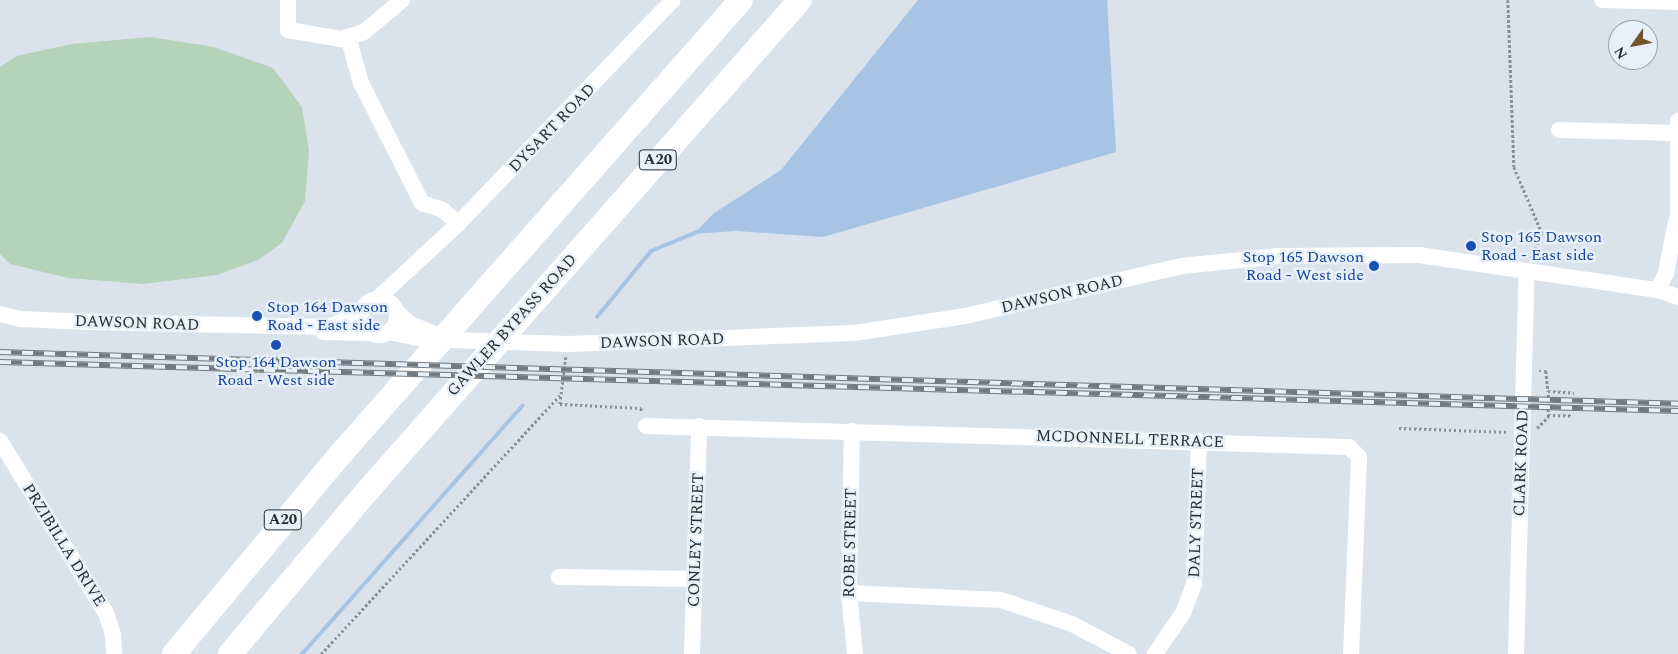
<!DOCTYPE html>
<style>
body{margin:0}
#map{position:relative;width:1678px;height:654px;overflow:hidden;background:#dae3ec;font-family:Spectral,serif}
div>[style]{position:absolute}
.green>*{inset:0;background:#b4d3b9}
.water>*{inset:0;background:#a8c4e4}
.stream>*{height:4px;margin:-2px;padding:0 2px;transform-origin:2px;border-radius:2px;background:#a8c4e4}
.path>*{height:2.5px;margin-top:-1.25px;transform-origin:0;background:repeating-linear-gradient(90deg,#898f96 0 2.5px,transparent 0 5px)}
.minor>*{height:16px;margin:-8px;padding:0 8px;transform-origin:8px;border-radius:8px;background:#fff}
.minor>.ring{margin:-8px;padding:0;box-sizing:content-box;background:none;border:16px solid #fff;border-radius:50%}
.highway>*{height:24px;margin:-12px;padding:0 12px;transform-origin:12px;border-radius:12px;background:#fff}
.rail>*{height:5.5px;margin-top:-2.75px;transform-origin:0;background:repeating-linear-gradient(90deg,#e7f0f9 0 11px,#73797f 0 22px);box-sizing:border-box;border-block:1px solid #73797f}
.dots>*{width:14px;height:14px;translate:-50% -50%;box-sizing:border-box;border:2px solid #e7f0f9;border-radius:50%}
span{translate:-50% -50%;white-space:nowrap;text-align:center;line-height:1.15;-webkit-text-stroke:5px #e7f0f9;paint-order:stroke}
.shield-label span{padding:1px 4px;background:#e7f0f9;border:1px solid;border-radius:4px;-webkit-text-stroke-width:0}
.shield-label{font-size:15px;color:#282b2f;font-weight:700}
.street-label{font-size:16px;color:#282b2f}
.transit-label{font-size:16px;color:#164399}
.left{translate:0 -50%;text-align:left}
.right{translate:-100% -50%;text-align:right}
.north{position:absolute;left:1608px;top:20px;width:50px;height:50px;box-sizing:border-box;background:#e7f0f9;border:1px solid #9ba1a8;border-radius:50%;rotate:237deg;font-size:14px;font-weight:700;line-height:20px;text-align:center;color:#282b2f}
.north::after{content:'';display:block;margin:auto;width:18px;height:22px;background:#715427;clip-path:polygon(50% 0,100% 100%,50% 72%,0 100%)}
</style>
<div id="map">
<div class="green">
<div style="clip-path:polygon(150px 37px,214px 47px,273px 68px,302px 107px,309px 151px,305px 201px,282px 243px,258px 260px,217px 275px,143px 284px,68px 278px,10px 264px,0 254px,0 67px,17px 56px,71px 44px)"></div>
</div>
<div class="water">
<div style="clip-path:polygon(918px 0,1107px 0,1116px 152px,823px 237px,736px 231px,694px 234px,714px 213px,781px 170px)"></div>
</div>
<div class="stream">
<div style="left:597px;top:317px;width:85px;rotate:-50.7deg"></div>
<div style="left:651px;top:251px;width:50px;rotate:-22.4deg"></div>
<div style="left:302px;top:654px;width:332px;rotate:-48.4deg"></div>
</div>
<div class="path">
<div style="left:1508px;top:0;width:167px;rotate:87.9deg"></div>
<div style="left:1514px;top:167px;width:72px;rotate:67deg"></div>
<div style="left:1542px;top:233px;width:27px;rotate:112deg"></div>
<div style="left:566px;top:357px;width:47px;rotate:97.3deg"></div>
<div style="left:560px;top:404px;width:81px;rotate:2.8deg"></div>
<div style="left:641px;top:408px;width:4px;rotate:76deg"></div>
<div style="left:1539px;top:371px;width:7px"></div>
<div style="left:1546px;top:371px;width:20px;rotate:84deg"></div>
<div style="left:1548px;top:391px;width:26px;rotate:4deg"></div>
<div style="left:1548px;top:415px;width:25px;rotate:2deg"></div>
<div style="left:1399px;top:428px;width:110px;rotate:2.1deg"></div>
<div style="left:1537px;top:428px;width:16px;rotate:-45deg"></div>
<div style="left:1548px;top:417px;width:26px;rotate:-90deg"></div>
<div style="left:321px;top:654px;width:352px;rotate:-47.3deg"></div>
</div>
<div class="minor">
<div style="left:288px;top:0;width:30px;rotate:90deg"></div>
<div style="left:288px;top:30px;width:54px;rotate:9.6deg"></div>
<div style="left:341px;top:39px;width:24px;rotate:-17deg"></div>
<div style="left:364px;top:32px;width:50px;rotate:-40.1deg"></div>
<div style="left:1602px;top:0;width:76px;rotate:1.5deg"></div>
<div style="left:348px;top:37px;width:48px;rotate:74.2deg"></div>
<div style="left:361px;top:83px;width:135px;rotate:63.1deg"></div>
<div style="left:422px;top:203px;width:22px;rotate:18deg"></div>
<div style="left:443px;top:210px;width:21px;rotate:43deg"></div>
<div style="left:1678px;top:121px;width:109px;rotate:90deg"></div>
<div style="left:1559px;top:130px;width:119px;rotate:1.4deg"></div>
<div style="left:1657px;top:290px;width:19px;rotate:-62deg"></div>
<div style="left:1666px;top:273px;width:53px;rotate:-79.1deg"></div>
<div style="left:377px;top:299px;width:110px;rotate:-42.8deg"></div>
<div style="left:458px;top:224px;width:310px;rotate:-46.2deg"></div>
<div class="ring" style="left:361px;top:299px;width:20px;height:20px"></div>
<div style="left:397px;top:312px;width:18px;rotate:43deg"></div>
<div style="left:410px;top:324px;width:27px;rotate:22deg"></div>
<div style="left:0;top:314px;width:21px;rotate:14deg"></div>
<div style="left:20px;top:319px;width:70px;rotate:2.5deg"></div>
<div style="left:90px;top:322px;width:238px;rotate:1.2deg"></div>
<div style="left:328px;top:327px;width:35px;rotate:-22deg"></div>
<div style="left:323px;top:332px;width:47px;rotate:1.2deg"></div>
<div style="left:388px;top:332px;width:37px;rotate:11deg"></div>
<div style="left:424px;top:339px;width:144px;rotate:2deg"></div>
<div style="left:568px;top:344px;width:286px;rotate:-2.2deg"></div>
<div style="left:854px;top:333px;width:112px;rotate:-8.7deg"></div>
<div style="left:965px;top:316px;width:223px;rotate:-13deg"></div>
<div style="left:1182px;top:266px;width:97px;rotate:-5.9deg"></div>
<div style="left:1278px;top:256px;width:141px;rotate:-0.4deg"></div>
<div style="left:1419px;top:255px;width:241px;rotate:8.4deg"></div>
<div style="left:1657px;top:290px;width:22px;rotate:18deg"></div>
<div style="left:646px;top:426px;width:703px;rotate:1.71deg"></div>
<div style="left:1349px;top:447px;width:14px;rotate:45deg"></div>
<div style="left:1359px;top:457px;width:197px;rotate:92.3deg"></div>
<div style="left:852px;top:431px;width:162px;rotate:91.1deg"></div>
<div style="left:849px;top:593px;width:61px;rotate:84.4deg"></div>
<div style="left:0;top:441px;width:202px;rotate:58.4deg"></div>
<div style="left:106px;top:613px;width:22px;rotate:72deg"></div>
<div style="left:113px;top:634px;width:20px;rotate:87deg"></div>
<div style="left:559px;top:577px;width:135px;rotate:0.8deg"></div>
<div style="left:849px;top:593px;width:152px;rotate:2.6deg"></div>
<div style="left:1001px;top:600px;width:75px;rotate:18.7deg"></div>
<div style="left:1072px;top:624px;width:64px;rotate:27.8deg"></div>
<div style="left:692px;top:654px;width:228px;rotate:-88.2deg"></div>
<div style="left:1155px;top:654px;width:50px;rotate:-55.7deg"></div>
<div style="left:1183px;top:613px;width:31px;rotate:-69deg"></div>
<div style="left:1194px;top:584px;width:143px;rotate:-88deg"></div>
<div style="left:1516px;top:654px;width:382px;rotate:-88.4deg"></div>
</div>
<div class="highway">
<div style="left:174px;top:654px;width:258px;rotate:-50.2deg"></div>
<div style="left:339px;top:456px;width:608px;rotate:-48.6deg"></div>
<div style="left:230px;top:654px;width:217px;rotate:-49.9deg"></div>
<div style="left:370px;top:488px;width:650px;rotate:-48.62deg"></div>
</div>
<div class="rail">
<div style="left:0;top:352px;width:1679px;rotate:1.77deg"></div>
<div style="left:0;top:362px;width:1679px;rotate:1.67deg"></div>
</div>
<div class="dots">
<div style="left:1471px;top:246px;background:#1a4fb4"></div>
<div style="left:1374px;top:266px;background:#1a4fb4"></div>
<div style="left:257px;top:316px;background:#1a4fb4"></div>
<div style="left:276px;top:345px;background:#1a4fb4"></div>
</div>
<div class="shield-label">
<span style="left:658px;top:160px">A20</span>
<span style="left:283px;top:520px">A20</span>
</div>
<div class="street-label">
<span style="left:552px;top:128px;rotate:-46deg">DYSART ROAD</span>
<span style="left:1062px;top:294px;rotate:-13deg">DAWSON ROAD</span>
<span style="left:137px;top:323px;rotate:2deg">DAWSON ROAD</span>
<span style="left:512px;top:325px;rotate:-48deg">GAWLER BYPASS ROAD</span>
<span style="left:662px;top:341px;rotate:-2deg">DAWSON ROAD</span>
<span style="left:1130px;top:439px;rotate:2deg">MCDONNELL TERRACE</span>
<span style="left:1521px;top:463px;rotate:-88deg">CLARK ROAD</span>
<span style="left:1196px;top:523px;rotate:-88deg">DALY STREET</span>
<span style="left:696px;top:540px;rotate:-88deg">CONLEY STREET</span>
<span style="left:850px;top:543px;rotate:-89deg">ROBE STREET</span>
<span style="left:64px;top:545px;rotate:58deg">PRZIBILLA DRIVE</span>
</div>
<div class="transit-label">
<span class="left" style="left:1481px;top:246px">Stop 165 Dawson<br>Road - East side</span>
<span class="right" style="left:1364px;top:266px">Stop 165 Dawson<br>Road - West side</span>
<span class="left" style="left:267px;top:316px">Stop 164 Dawson<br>Road - East side</span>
<span style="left:276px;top:371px">Stop 164 Dawson<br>Road - West side</span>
</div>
<div class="north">N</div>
</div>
